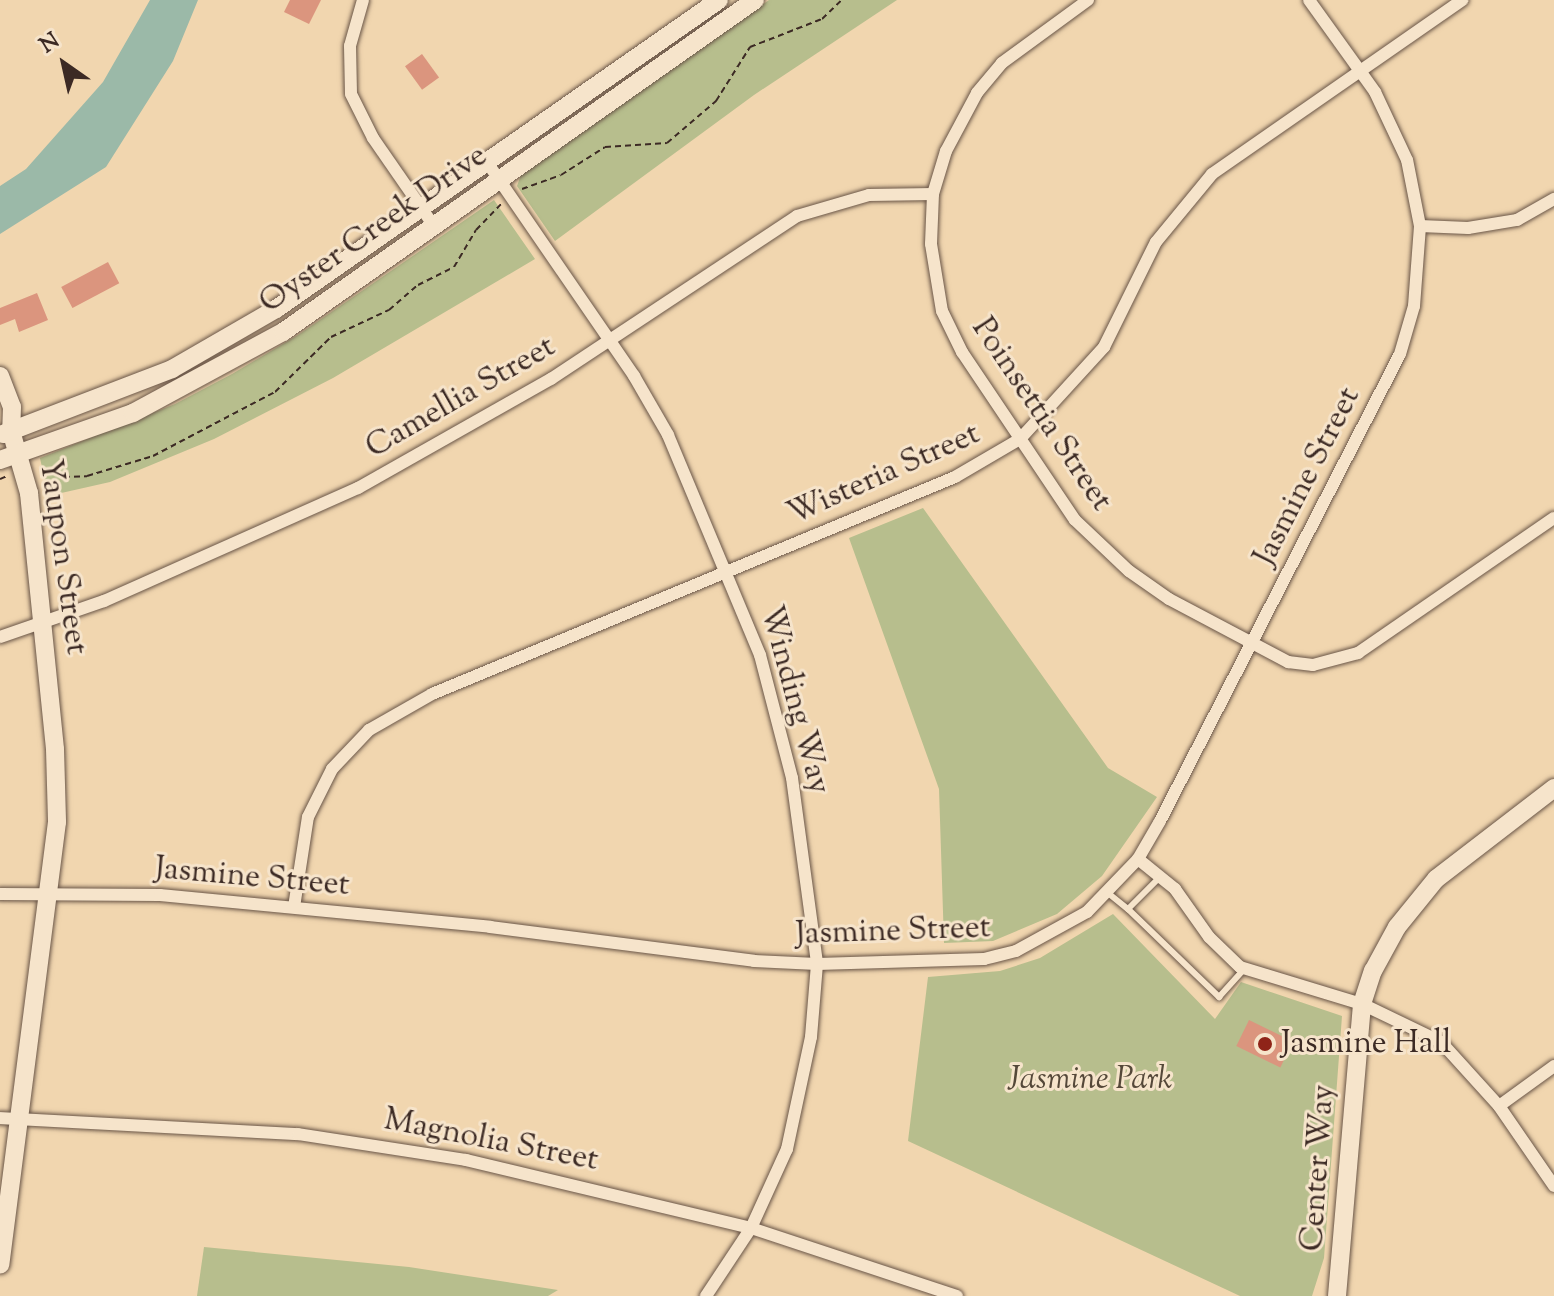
<!DOCTYPE html>
<style>
body{margin:0}
#map{position:relative;width:1554px;height:1296px;overflow:hidden;background:#f1d6af;font-family:"Sorts Mill Goudy",serif}
div>[style]{position:absolute}
.green>*{inset:0;background:#b7be8d}
.water>*{inset:0;background:#9bb9a8}
.building>*{inset:0;background:#db957e;transform-origin:0 0}
.path>*{height:2px;margin-top:-1px;transform-origin:0;background:repeating-linear-gradient(90deg,#3c2a24 0 6px,transparent 0 10px)}
.roads{filter:drop-shadow(0 0 2px #695547) drop-shadow(0 0 2px #695547)}
.lane>*{height:6px;margin:-3px;padding:0 3px;transform-origin:3px;border-radius:3px;background:#f6e4cb}
.street>*{height:12px;margin:-6px;padding:0 6px;transform-origin:6px;border-radius:6px;background:#f6e4cb}
.secondary>*{height:18px;margin:-9px;padding:0 9px;transform-origin:9px;border-radius:9px;background:#f6e4cb}
.dots>*{width:22px;height:22px;translate:-50% -50%;box-sizing:border-box;border:4px solid #f6e4cb;border-radius:50%}
span{translate:-50% -50%;white-space:nowrap;text-align:center;line-height:1.15;-webkit-text-stroke:6px #f6e4cb;paint-order:stroke}
.street-label{font-size:32px;color:#3c2a24}
.poi-label{font-size:32px;color:#3c2a24}
.left{translate:0 -50%;text-align:left}
.park-label{font-size:32px;color:#554839;font-style:italic}
.north{position:absolute;left:24px;top:24px;width:80px;height:80px;-webkit-text-stroke:6px #f6e4cb;paint-order:stroke;rotate:326deg;font-size:22px;font-weight:700;line-height:32px;text-align:center;color:#3c2a24}
.north::after{content:'';display:block;margin:auto;width:28px;height:36px;background:#3c2a24;clip-path:polygon(50% 0,100% 100%,50% 72%,0 100%)}
</style>
<div id="map">
<div class="green">
<div style="clip-path:polygon(769px 0,897px 0,754px 95px,555px 241px,517px 186px,521px 175px)"></div>
<div style="clip-path:polygon(494px 200px,535px 259px,333px 378px,214px 439px,110px 482px,48px 496px,40px 458px,175px 404px,232px 374px,298px 335px)"></div>
<div style="clip-path:polygon(923px 508px,1108px 768px,1157px 797px,1102px 876px,1057px 914px,993px 941px,944px 943px,939px 789px,849px 538px)"></div>
<div style="clip-path:polygon(1113px 914px,1215px 1019px,1241px 982px,1342px 1016px,1324px 1258px,1312px 1296px,1240px 1296px,908px 1141px,928px 977px,1000px 971px,1040px 958px)"></div>
<div style="clip-path:polygon(204px 1247px,409px 1267px,558px 1290px,548px 1296px,197px 1296px)"></div>
</div>
<div class="water">
<div style="clip-path:polygon(150px 0,198px 0,173px 61px,106px 167px,0 234px,0 186px,26px 169px,103px 82px)"></div>
</div>
<div class="building">
<div style="clip-path:polygon(290px 0,321px 0,309px 24px,284px 12px)"></div>
<div style="left:422px;top:54px;width:29px;height:21px;rotate:54deg"></div>
<div style="left:108px;top:262px;width:24px;height:53px;rotate:62deg"></div>
<div style="clip-path:polygon(37px 293px,48px 320px,19px 332px,15px 319px,0 325px,0 308px)"></div>
<div style="left:1249px;top:1020px;width:49px;height:29px;rotate:26deg"></div>
</div>
<div class="path">
<div style="left:522px;top:189px;width:41px;rotate:-19.7deg"></div>
<div style="left:561px;top:175px;width:52px;rotate:-32.5deg"></div>
<div style="left:605px;top:147px;width:62px;rotate:-3.7deg"></div>
<div style="left:667px;top:143px;width:65px;rotate:-40.6deg"></div>
<div style="left:716px;top:101px;width:64px;rotate:-57.8deg"></div>
<div style="left:750px;top:47px;width:77px;rotate:-21.3deg"></div>
<div style="left:822px;top:19px;width:28px;rotate:-44deg"></div>
<div style="left:40px;top:467px;width:26px;rotate:23deg"></div>
<div style="left:64px;top:477px;width:23px;rotate:-2deg"></div>
<div style="left:87px;top:476px;width:69px;rotate:-16.9deg"></div>
<div style="left:153px;top:456px;width:138px;rotate:-27.7deg"></div>
<div style="left:275px;top:392px;width:78px;rotate:-44.5deg"></div>
<div style="left:331px;top:337px;width:64px;rotate:-25deg"></div>
<div style="left:389px;top:310px;width:38px;rotate:-41deg"></div>
<div style="left:418px;top:285px;width:40px;rotate:-26.6deg"></div>
<div style="left:454px;top:267px;width:43px;rotate:-59.3deg"></div>
<div style="left:476px;top:230px;width:36px;rotate:-46deg"></div>
<div style="left:0;top:479px;width:8px;rotate:-23deg"></div>
</div>
<div class="roads">
<div class="lane">
<div style="left:1108px;top:893px;width:26px;rotate:39deg"></div>
<div style="left:1128px;top:909px;width:45px;rotate:-45deg"></div>
<div style="left:1128px;top:909px;width:127px;rotate:44deg"></div>
<div style="left:1219px;top:997px;width:38px;rotate:-48deg"></div>
</div>
<div class="street">
<div style="left:363px;top:0;width:48px;rotate:105.8deg"></div>
<div style="left:350px;top:46px;width:48px;rotate:88.8deg"></div>
<div style="left:351px;top:94px;width:49px;rotate:63.4deg"></div>
<div style="left:373px;top:138px;width:107px;rotate:55.3deg"></div>
<div style="left:1088px;top:0;width:107px;rotate:143.8deg"></div>
<div style="left:1002px;top:63px;width:39px;rotate:130deg"></div>
<div style="left:977px;top:93px;width:66px;rotate:118.1deg"></div>
<div style="left:946px;top:151px;width:45px;rotate:106.8deg"></div>
<div style="left:933px;top:194px;width:50px;rotate:92.3deg"></div>
<div style="left:931px;top:244px;width:68px;rotate:80.7deg"></div>
<div style="left:942px;top:311px;width:46px;rotate:64deg"></div>
<div style="left:962px;top:352px;width:202px;rotate:56.1deg"></div>
<div style="left:1075px;top:520px;width:74px;rotate:43.4deg"></div>
<div style="left:1129px;top:571px;width:49px;rotate:35deg"></div>
<div style="left:1169px;top:599px;width:135px;rotate:27.9deg"></div>
<div style="left:1288px;top:662px;width:25px;rotate:7deg"></div>
<div style="left:1313px;top:665px;width:47px;rotate:-14.9deg"></div>
<div style="left:1358px;top:653px;width:238px;rotate:-34.6deg"></div>
<div style="left:487px;top:162px;width:260px;rotate:55.5deg"></div>
<div style="left:634px;top:376px;width:68px;rotate:60deg"></div>
<div style="left:668px;top:435px;width:238px;rotate:67.3deg"></div>
<div style="left:760px;top:655px;width:127px;rotate:75.4deg"></div>
<div style="left:792px;top:778px;width:188px;rotate:82.3deg"></div>
<div style="left:817px;top:964px;width:73px;rotate:94.7deg"></div>
<div style="left:811px;top:1037px;width:115px;rotate:102.1deg"></div>
<div style="left:787px;top:1149px;width:87px;rotate:114.5deg"></div>
<div style="left:751px;top:1228px;width:82px;rotate:123.5deg"></div>
<div style="left:1420px;top:226px;width:48px;rotate:2.4deg"></div>
<div style="left:1468px;top:228px;width:50px;rotate:-9.3deg"></div>
<div style="left:1517px;top:220px;width:43px;rotate:-29.6deg"></div>
<div style="left:0;top:637px;width:110px;rotate:-19.1deg"></div>
<div style="left:104px;top:601px;width:278px;rotate:-24deg"></div>
<div style="left:358px;top:488px;width:222px;rotate:-29.5deg"></div>
<div style="left:551px;top:379px;width:295px;rotate:-33.5deg"></div>
<div style="left:797px;top:216px;width:75px;rotate:-16.3deg"></div>
<div style="left:869px;top:195px;width:64px;rotate:-0.9deg"></div>
<div style="left:1138px;top:859px;width:48px;rotate:39deg"></div>
<div style="left:1175px;top:889px;width:59px;rotate:54.7deg"></div>
<div style="left:1209px;top:937px;width:43px;rotate:44.1deg"></div>
<div style="left:1240px;top:967px;width:127px;rotate:16.9deg"></div>
<div style="left:1362px;top:1004px;width:88px;rotate:25.7deg"></div>
<div style="left:1441px;top:1042px;width:86px;rotate:47.8deg"></div>
<div style="left:1499px;top:1106px;width:97px;rotate:55.5deg"></div>
<div style="left:0;top:894px;width:160px;rotate:0.4deg"></div>
<div style="left:160px;top:895px;width:332px;rotate:5.5deg"></div>
<div style="left:490px;top:927px;width:266px;rotate:7.3deg"></div>
<div style="left:754px;top:961px;width:63px;rotate:2.7deg"></div>
<div style="left:817px;top:964px;width:167px;rotate:-1.7deg"></div>
<div style="left:984px;top:959px;width:33px;rotate:-14deg"></div>
<div style="left:1016px;top:951px;width:81px;rotate:-28.8deg"></div>
<div style="left:1087px;top:912px;width:74px;rotate:-46.1deg"></div>
<div style="left:1138px;top:859px;width:44px;rotate:-59.9deg"></div>
<div style="left:1160px;top:821px;width:525px;rotate:-62.8deg"></div>
<div style="left:1400px;top:354px;width:50px;rotate:-73.7deg"></div>
<div style="left:1414px;top:306px;width:80px;rotate:-85.7deg"></div>
<div style="left:1420px;top:226px;width:67px;rotate:-101.1deg"></div>
<div style="left:1407px;top:160px;width:75px;rotate:-115.2deg"></div>
<div style="left:1375px;top:92px;width:113px;rotate:-125.7deg"></div>
<div style="left:294px;top:907px;width:91px;rotate:-81.2deg"></div>
<div style="left:308px;top:817px;width:54px;rotate:-63.4deg"></div>
<div style="left:332px;top:769px;width:54px;rotate:-46.5deg"></div>
<div style="left:369px;top:730px;width:73px;rotate:-29.7deg"></div>
<div style="left:432px;top:694px;width:566px;rotate:-22.53deg"></div>
<div style="left:955px;top:477px;width:75px;rotate:-30.3deg"></div>
<div style="left:1020px;top:439px;width:125px;rotate:-47.6deg"></div>
<div style="left:1104px;top:347px;width:117px;rotate:-63.7deg"></div>
<div style="left:1156px;top:242px;width:88px;rotate:-50.5deg"></div>
<div style="left:1212px;top:174px;width:305px;rotate:-34.8deg"></div>
<div style="left:1499px;top:1106px;width:68px;rotate:-36deg"></div>
<div style="left:0;top:1118px;width:298px;rotate:3.1deg"></div>
<div style="left:298px;top:1134px;width:170px;rotate:8.8deg"></div>
<div style="left:466px;top:1160px;width:293px;rotate:13.4deg"></div>
<div style="left:751px;top:1228px;width:217px;rotate:18.3deg"></div>
</div>
<div class="secondary">
<div style="left:0;top:376px;width:33px;rotate:69deg"></div>
<div style="left:12px;top:407px;width:24px;rotate:92deg"></div>
<div style="left:11px;top:431px;width:65px;rotate:73.8deg"></div>
<div style="left:29px;top:493px;width:257px;rotate:84.2deg"></div>
<div style="left:55px;top:749px;width:73px;rotate:88.4deg"></div>
<div style="left:57px;top:822px;width:446px;rotate:97.3deg"></div>
<div style="left:3px;top:434px;width:181px;rotate:-21deg"></div>
<div style="left:172px;top:369px;width:120px;rotate:-30deg"></div>
<div style="left:276px;top:309px;width:540px;rotate:-34.9deg"></div>
<div style="left:0;top:460px;width:141px;rotate:-19.5deg"></div>
<div style="left:133px;top:413px;width:170px;rotate:-28.4deg"></div>
<div style="left:283px;top:332px;width:577px;rotate:-35.12deg"></div>
<div style="left:1337px;top:1296px;width:293px;rotate:-85.1deg"></div>
<div style="left:1362px;top:1004px;width:35px;rotate:-72deg"></div>
<div style="left:1373px;top:971px;width:50px;rotate:-61.4deg"></div>
<div style="left:1397px;top:927px;width:62px;rotate:-50.9deg"></div>
<div style="left:1436px;top:879px;width:149px;rotate:-37.6deg"></div>
</div>
</div>
<div class="dots">
<div style="left:1265px;top:1044px;background:#8f2418"></div>
</div>
<div class="street-label">
<span style="left:374px;top:230px;rotate:-35deg">Oyster Creek Drive</span>
<span style="left:461px;top:398px;rotate:-30deg">Camellia Street</span>
<span style="left:1041px;top:415px;rotate:56deg">Poinsettia Street</span>
<span style="left:884px;top:475px;rotate:-24deg">Wisteria Street</span>
<span style="left:1308px;top:477px;rotate:-63deg">Jasmine Street</span>
<span style="left:62px;top:557px;rotate:82deg">Yaupon Street</span>
<span style="left:794px;top:700px;rotate:75deg">Winding Way</span>
<span style="left:252px;top:878px;rotate:5deg">Jasmine Street</span>
<span style="left:893px;top:932px;rotate:-2deg">Jasmine Street</span>
<span style="left:491px;top:1141px;rotate:11deg">Magnolia Street</span>
<span style="left:1319px;top:1168px;rotate:-86deg">Center Way</span>
</div>
<div class="poi-label">
<span class="left" style="left:1281px;top:1044px">Jasmine Hall</span>
</div>
<div class="park-label">
<span style="left:1090px;top:1080px">Jasmine Park</span>
</div>
<div class="north">N</div>
</div>
